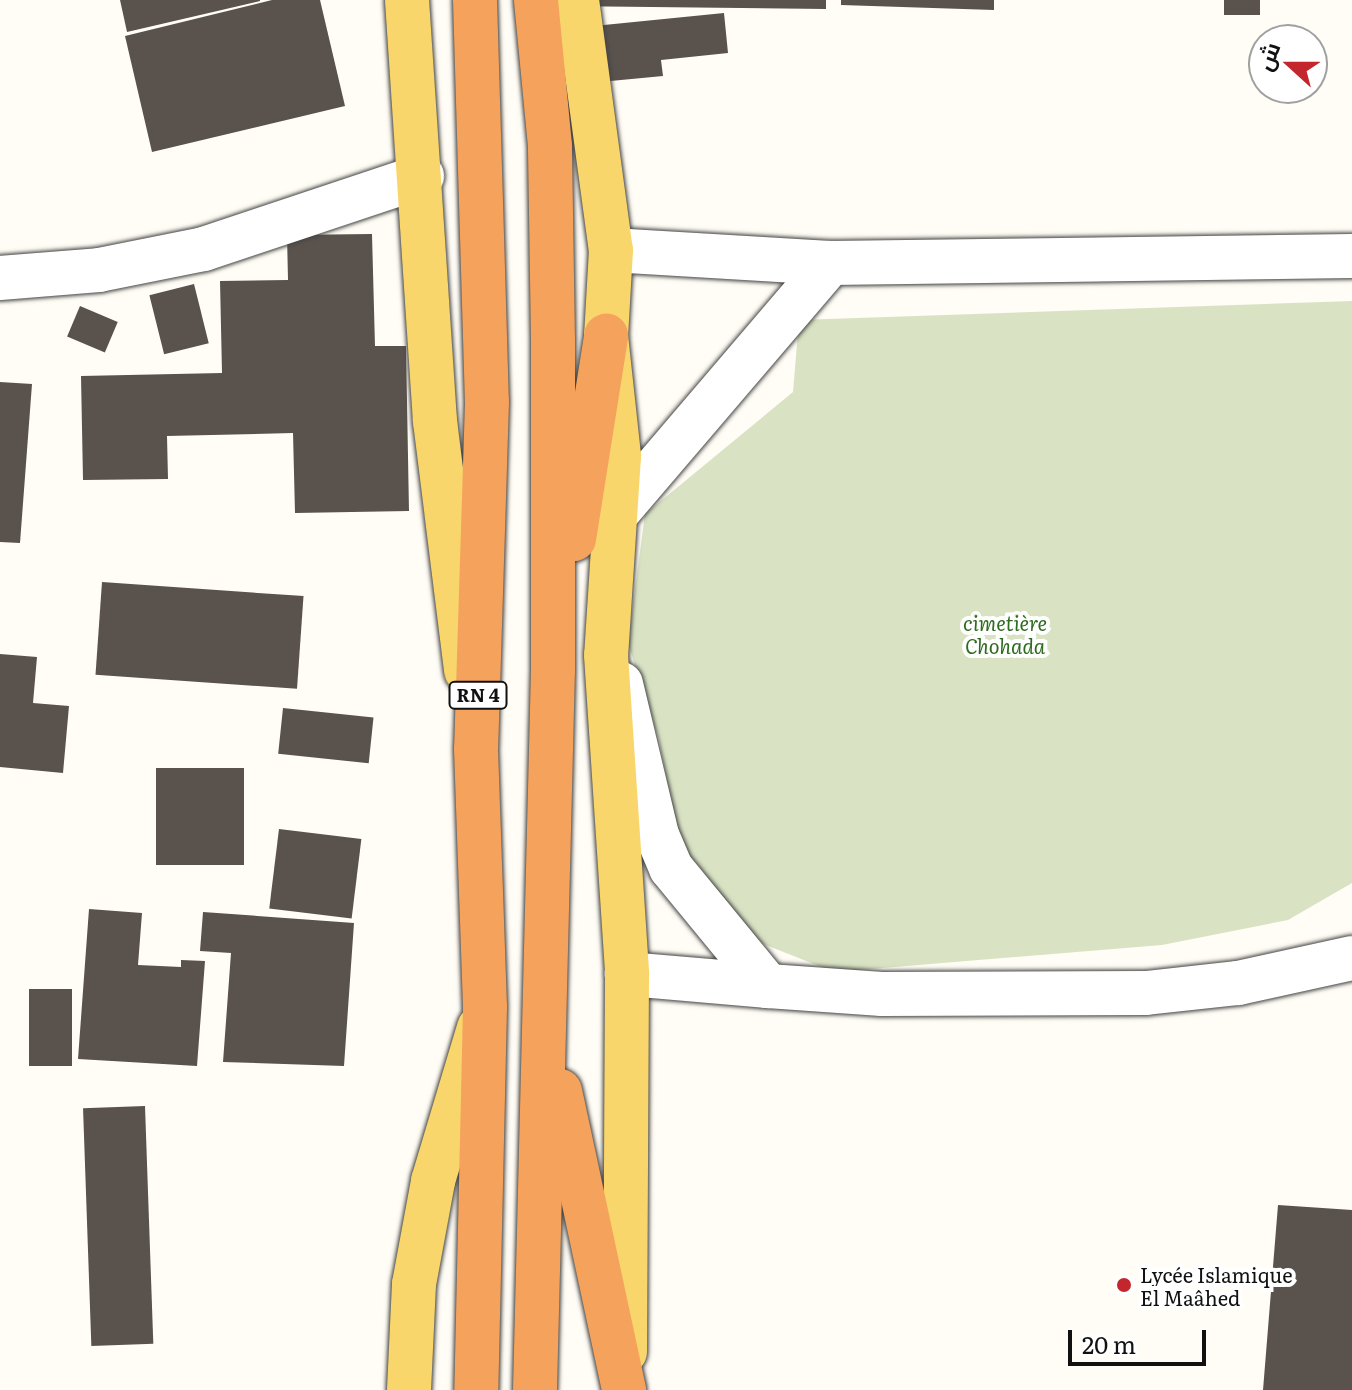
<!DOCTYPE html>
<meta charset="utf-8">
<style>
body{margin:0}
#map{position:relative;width:1352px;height:1390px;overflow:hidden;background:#fffdf5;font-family:Literata,Cairo,serif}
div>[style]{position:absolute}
.cemetery>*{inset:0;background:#d9e3c4}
.building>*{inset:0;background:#5a524d;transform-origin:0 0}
.roads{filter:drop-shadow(0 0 2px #444) drop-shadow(0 0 2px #444)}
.minor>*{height:44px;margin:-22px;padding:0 22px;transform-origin:22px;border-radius:22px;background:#fff}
.major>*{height:44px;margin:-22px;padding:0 22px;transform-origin:22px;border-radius:22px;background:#f9d66b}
.highway>*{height:44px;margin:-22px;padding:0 22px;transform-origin:22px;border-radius:22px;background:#f5a25d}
.dots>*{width:22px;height:22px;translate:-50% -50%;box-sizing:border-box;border:4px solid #fff;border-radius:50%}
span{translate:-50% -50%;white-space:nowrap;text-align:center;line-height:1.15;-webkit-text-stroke:8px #fff;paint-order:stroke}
.shield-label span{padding:2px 6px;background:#fff;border:2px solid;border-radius:6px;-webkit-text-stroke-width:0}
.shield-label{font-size:18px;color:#111;font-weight:700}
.park-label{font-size:20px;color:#2f6b1f;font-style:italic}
.poi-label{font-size:20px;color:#111}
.left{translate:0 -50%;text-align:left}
.north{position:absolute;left:1248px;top:24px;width:80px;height:80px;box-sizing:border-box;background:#fff;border:2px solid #a0a0a0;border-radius:50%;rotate:291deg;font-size:22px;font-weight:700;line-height:32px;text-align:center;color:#111}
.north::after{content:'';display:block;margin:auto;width:28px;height:36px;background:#c4262e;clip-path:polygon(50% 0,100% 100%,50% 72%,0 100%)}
.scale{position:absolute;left:1068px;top:1330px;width:138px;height:36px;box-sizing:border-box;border:4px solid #111;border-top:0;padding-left:10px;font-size:24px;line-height:28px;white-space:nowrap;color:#111;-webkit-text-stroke:6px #fff;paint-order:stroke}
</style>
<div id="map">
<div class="cemetery">
<div style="clip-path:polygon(1352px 301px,1352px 883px,1288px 920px,1162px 945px,834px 972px,753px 940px,683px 861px,659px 740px,628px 643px,645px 514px,793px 392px,799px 320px)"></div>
</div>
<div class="building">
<div style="clip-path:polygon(120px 0,260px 0,260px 1px,127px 32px)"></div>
<div style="clip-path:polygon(272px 0,320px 0,345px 106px,152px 152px,125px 36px)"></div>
<div style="clip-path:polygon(561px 0,826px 0,826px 9px,561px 6px)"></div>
<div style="clip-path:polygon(841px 0,994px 0,994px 10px,841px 5px)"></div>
<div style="left:1224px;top:0;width:36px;height:15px"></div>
<div style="clip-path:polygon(724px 13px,728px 53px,661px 60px,663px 76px,600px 82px,594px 26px)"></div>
<div style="clip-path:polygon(372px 234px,375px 346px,406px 346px,409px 511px,295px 513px,293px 433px,167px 436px,168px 479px,83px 480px,81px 376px,222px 373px,220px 281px,288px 280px,287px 235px)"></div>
<div style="left:194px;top:284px;width:61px;height:46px;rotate:76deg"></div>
<div style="left:80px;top:306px;width:41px;height:33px;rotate:23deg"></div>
<div style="clip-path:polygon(0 382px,32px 384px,20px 543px,0 542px)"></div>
<div style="left:102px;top:582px;width:202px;height:93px;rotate:4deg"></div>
<div style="clip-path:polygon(0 654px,37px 657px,33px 703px,69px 706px,63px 773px,0 767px)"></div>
<div style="left:283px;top:708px;width:91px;height:46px;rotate:6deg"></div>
<div style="left:156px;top:768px;width:88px;height:97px"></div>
<div style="left:279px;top:829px;width:83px;height:80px;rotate:7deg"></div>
<div style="clip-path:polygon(89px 909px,142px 913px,138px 965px,181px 967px,181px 960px,205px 961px,197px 1066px,78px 1059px)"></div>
<div style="clip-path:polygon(203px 912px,354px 923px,344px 1066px,223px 1062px,231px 953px,200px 951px)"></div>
<div style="left:29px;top:989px;width:43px;height:77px"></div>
<div style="left:145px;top:1106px;width:238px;height:62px;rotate:88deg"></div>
<div style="clip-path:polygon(1278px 1205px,1352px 1210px,1352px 1390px,1263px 1390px)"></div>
</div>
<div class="roads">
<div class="minor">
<div style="left:611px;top:250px;width:219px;rotate:3.4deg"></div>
<div style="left:830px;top:263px;width:522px;rotate:-0.77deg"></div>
<div style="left:0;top:278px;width:99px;rotate:-4.6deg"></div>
<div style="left:99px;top:270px;width:107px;rotate:-11.3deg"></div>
<div style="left:204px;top:249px;width:230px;rotate:-18.5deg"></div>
<div style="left:616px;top:514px;width:330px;rotate:-49.5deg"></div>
<div style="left:621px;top:684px;width:155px;rotate:76.6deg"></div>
<div style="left:657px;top:835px;width:36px;rotate:67deg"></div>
<div style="left:671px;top:868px;width:153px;rotate:50.6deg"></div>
<div style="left:768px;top:986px;width:142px;rotate:-175.1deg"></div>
<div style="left:768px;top:986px;width:114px;rotate:4deg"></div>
<div style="left:882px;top:994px;width:264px;rotate:-0.2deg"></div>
<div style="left:1146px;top:993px;width:93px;rotate:-6.2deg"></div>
<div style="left:1238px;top:983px;width:117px;rotate:-12.4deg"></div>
</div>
<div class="major">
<div style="left:407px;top:0;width:422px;rotate:86.2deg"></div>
<div style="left:435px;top:421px;width:252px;rotate:82.9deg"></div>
<div style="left:577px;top:0;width:252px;rotate:82.3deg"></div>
<div style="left:611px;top:250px;width:86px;rotate:93.3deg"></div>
<div style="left:606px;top:336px;width:121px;rotate:83.8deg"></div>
<div style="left:619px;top:456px;width:199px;rotate:93.7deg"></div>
<div style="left:606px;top:655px;width:320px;rotate:86.2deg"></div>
<div style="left:627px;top:974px;width:378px;rotate:90.3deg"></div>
<div style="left:409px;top:1390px;width:106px;rotate:-87.3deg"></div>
<div style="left:414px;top:1284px;width:105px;rotate:-79.5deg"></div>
<div style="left:433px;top:1181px;width:160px;rotate:-73.3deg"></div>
</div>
<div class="highway">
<div style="left:475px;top:0;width:402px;rotate:88.3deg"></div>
<div style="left:487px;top:402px;width:347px;rotate:91.8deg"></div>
<div style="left:476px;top:749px;width:258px;rotate:88deg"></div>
<div style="left:485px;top:1007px;width:383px;rotate:91.3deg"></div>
<div style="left:574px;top:539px;width:206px;rotate:-81deg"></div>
<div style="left:560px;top:1091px;width:306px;rotate:77.9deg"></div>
<div style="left:535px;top:1390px;width:719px;rotate:-88.57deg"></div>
<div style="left:553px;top:671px;width:330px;rotate:-90deg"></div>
<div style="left:553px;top:341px;width:195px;rotate:-90.9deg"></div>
<div style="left:550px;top:146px;width:147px;rotate:-95.5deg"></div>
</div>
</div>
<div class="dots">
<div style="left:1124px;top:1285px;background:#c4262e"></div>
</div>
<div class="shield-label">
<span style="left:478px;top:695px">RN 4</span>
</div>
<div class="park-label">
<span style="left:1005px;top:634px">cimetière<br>Chohada</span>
</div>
<div class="poi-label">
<span class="left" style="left:1140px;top:1286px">Lycée Islamique<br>El Maâhed</span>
</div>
<div class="north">ش</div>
<div class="scale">20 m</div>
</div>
